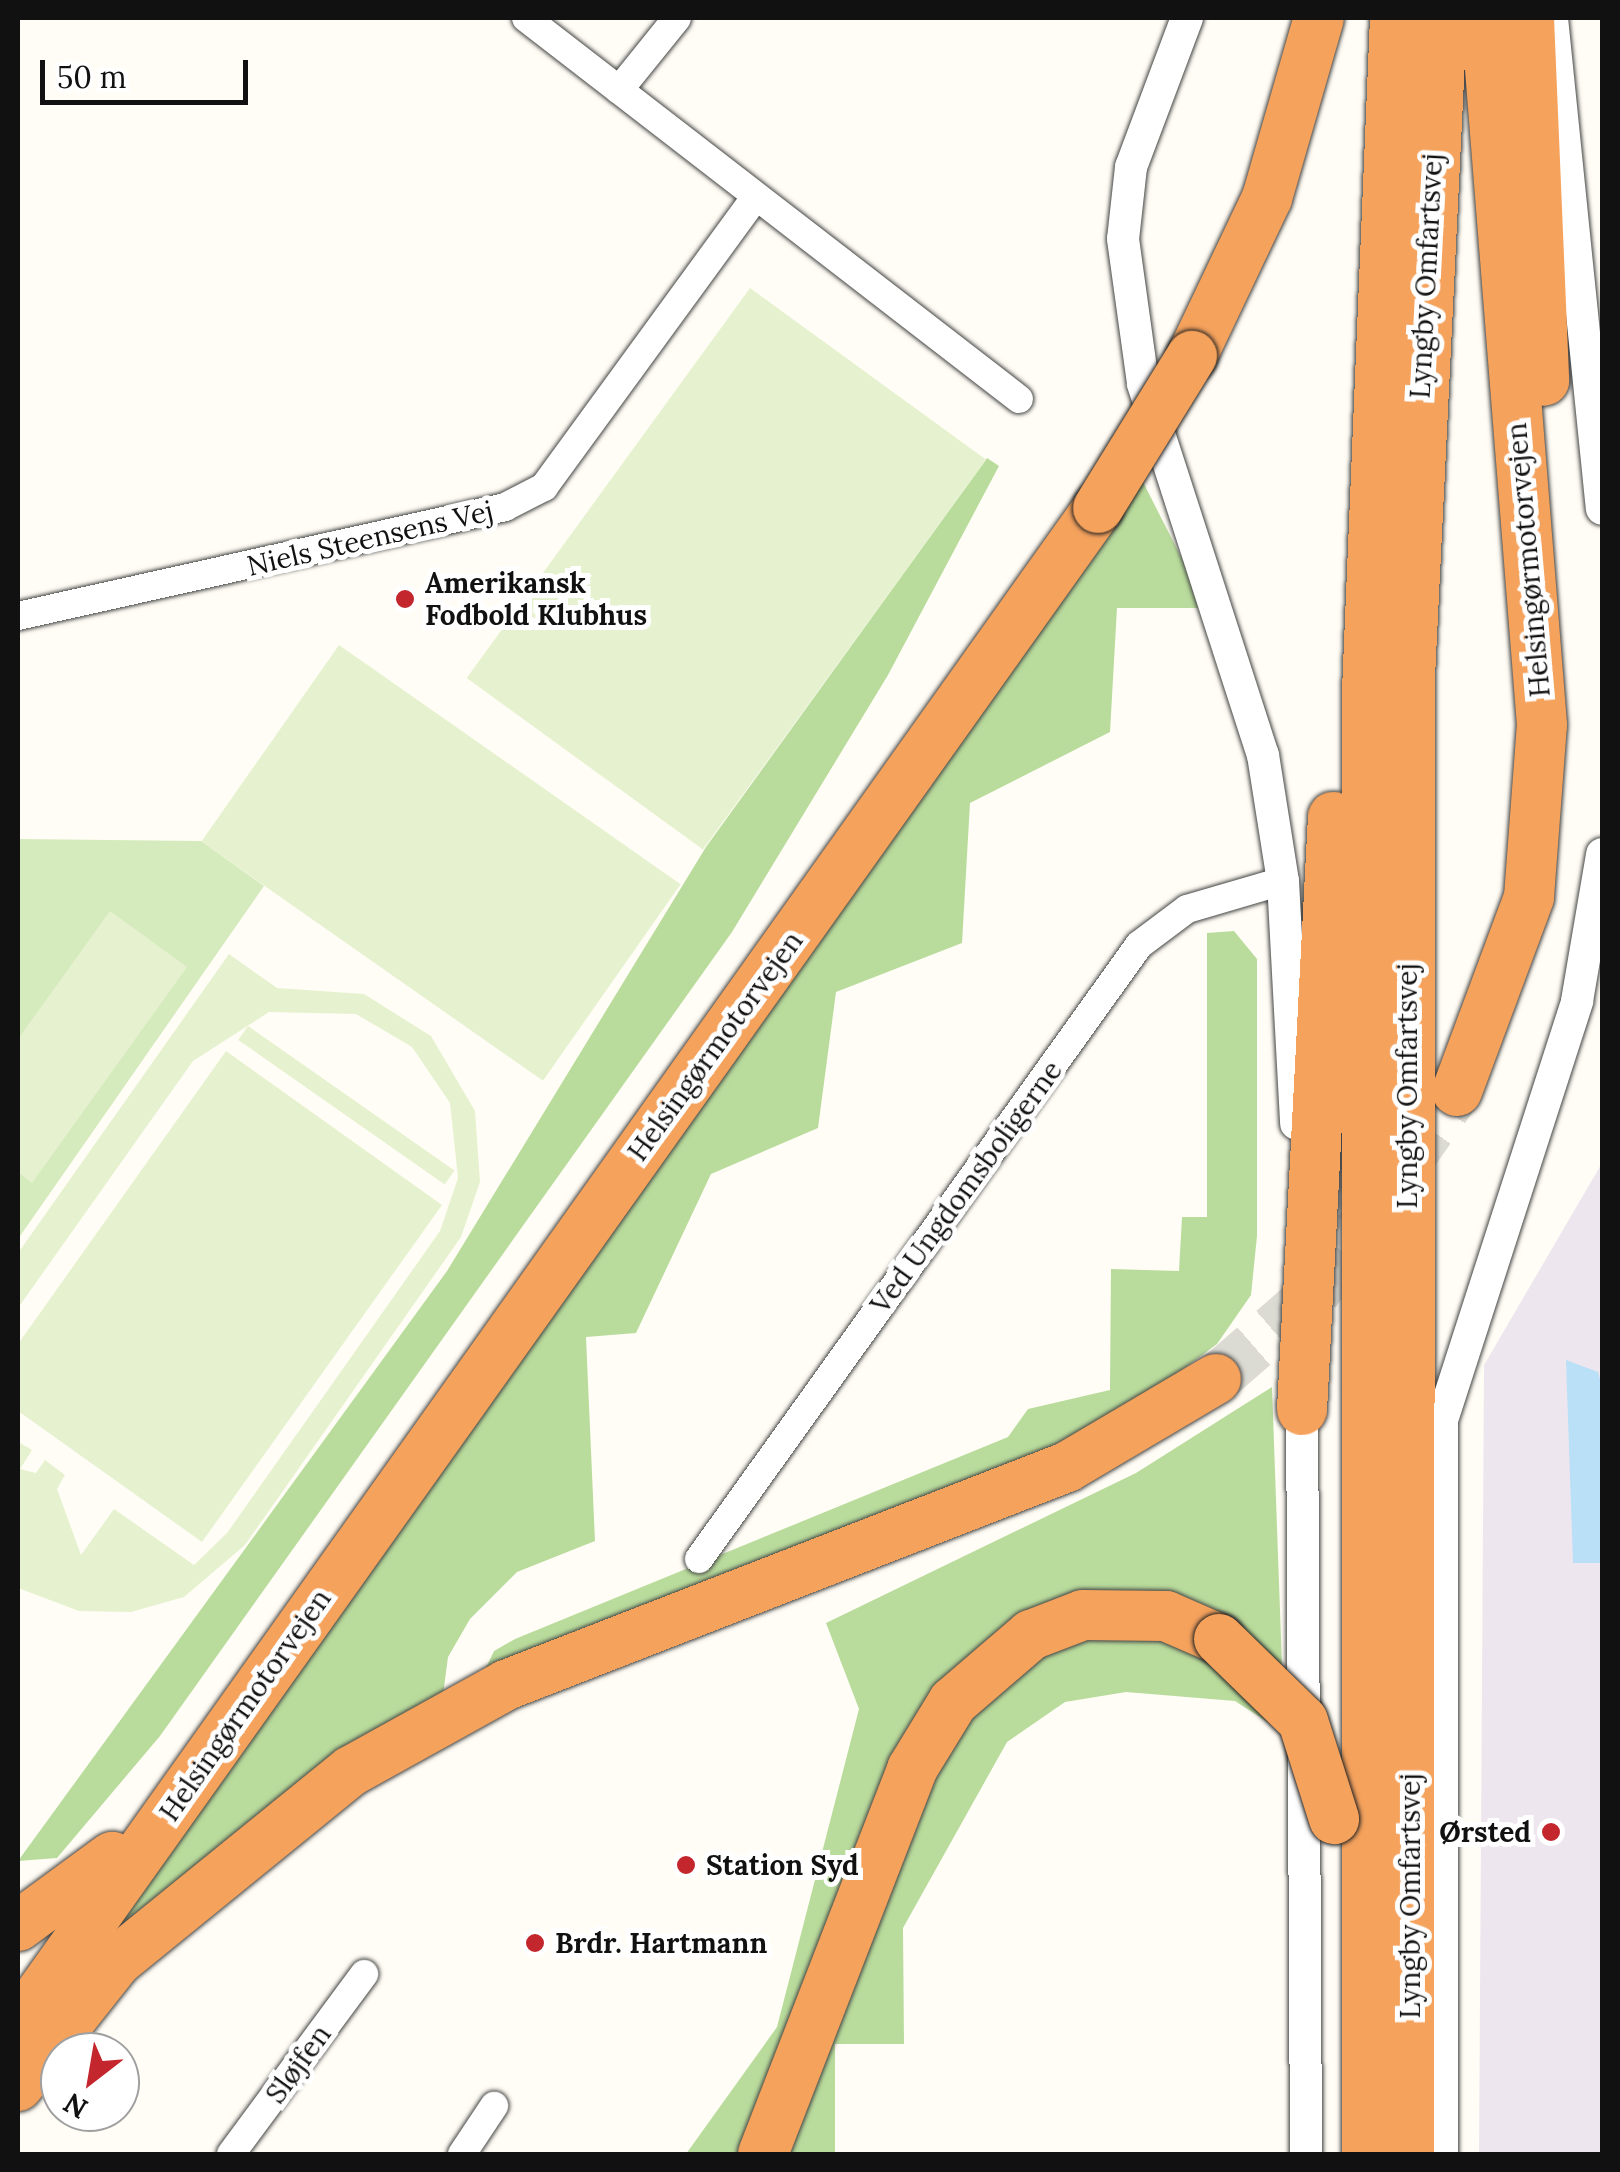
<!DOCTYPE html>
<meta charset="utf-8">
<style>
body{margin:0}
#map{position:relative;width:1620px;height:2172px;overflow:hidden;background:#fffdf5;font-family:Lora,serif}
div>[style]{position:absolute}
.industrial>*{inset:0;background:#eee6ef}
.green>*{inset:0;background:#d5ebbd}
.forest>*{inset:0;background:#b9dc9c}
.pitch>*{inset:0;background:#e6f2cf;transform-origin:0 0}
.water>*{inset:0;background:#b9e0f7}
.motorway-tunnel>*{height:50px;margin-top:-25px;transform-origin:0;background:repeating-linear-gradient(90deg,#dbdad3 0 50px,transparent 0 75px)}
.roads{filter:drop-shadow(0 0 2px #444) drop-shadow(0 0 2px #444)}
.minor>*{height:28px;margin:-14px;padding:0 14px;transform-origin:14px;border-radius:14px;background:#fff}
.tertiary>*{height:32px;margin:-16px;padding:0 16px;transform-origin:16px;border-radius:16px;background:#fff}
.motorway>*{height:50px;margin:-25px;padding:0 25px;transform-origin:25px;border-radius:25px;background:#f5a25d}
.bridges{filter:drop-shadow(0 0 2px #222) drop-shadow(0 0 2px #222)}
.motorway-bridge>*{height:50px;margin:-25px;padding:0 25px;transform-origin:25px;border-radius:25px;background:#f5a25d}
.dots>*{width:28px;height:28px;translate:-50% -50%;box-sizing:border-box;border:5px solid #fff;border-radius:50%}
span{translate:-50% -50%;white-space:nowrap;text-align:center;line-height:1.15;-webkit-text-stroke:10px #fff;paint-order:stroke}
.street-label{font-size:28px;color:#111}
.poi-label{font-size:28px;color:#111;font-weight:700}
.left{translate:0 -50%;text-align:left}
.right{translate:-100% -50%;text-align:right}
.frame{position:absolute;inset:0;border:20px solid #111;pointer-events:none}
.north{position:absolute;left:40px;top:2032px;width:100px;height:100px;box-sizing:border-box;background:#fff;border:2px solid #a0a0a0;border-radius:50%;rotate:211deg;font-size:28px;font-weight:700;line-height:40px;text-align:center;color:#111}
.north::after{content:'';display:block;margin:auto;width:35px;height:45px;background:#c4262e;clip-path:polygon(50% 0,100% 100%,50% 72%,0 100%)}
.scale{position:absolute;left:40px;top:60px;width:208px;height:45px;box-sizing:border-box;border:5px solid #111;border-top:0;padding-left:12px;font-size:30px;line-height:35px;white-space:nowrap;color:#111;-webkit-text-stroke:8px #fff;paint-order:stroke}
</style>
<div id="map">
<div class="industrial">
<div style="clip-path:polygon(1602px 1163px,1602px 2154px,1479px 2154px,1484px 1365px)"></div>
</div>
<div class="green">
<div style="clip-path:polygon(18px 839px,201px 841px,264px 886px,18px 1239px)"></div>
</div>
<div class="forest">
<div style="clip-path:polygon(987px 458px,999px 466px,888px 675px,732px 932px,160px 1736px,57px 1858px,18px 1861px,447px 1271px,706px 847px)"></div>
<div style="clip-path:polygon(1143px 482px,1207px 608px,1117px 608px,1110px 732px,970px 803px,962px 943px,836px 992px,818px 1128px,711px 1174px,636px 1333px,586px 1337px,595px 1541px,517px 1572px,470px 1619px,448px 1657px,443px 1695px,70px 1982px)"></div>
<div style="clip-path:polygon(1234px 931px,1257px 959px,1257px 1236px,1251px 1295px,1217px 1344px,1130px 1408px,1031px 1456px,482px 1676px,494px 1651px,515px 1639px,1008px 1437px,1028px 1409px,1110px 1390px,1111px 1269px,1179px 1271px,1182px 1217px,1207px 1217px,1207px 933px)"></div>
<div style="clip-path:polygon(1272px 1387px,1282px 1667px,1236px 1628px,1004px 1630px,746px 2154px,686px 2154px,777px 2027px,859px 1709px,826px 1623px,1136px 1473px)"></div>
<div style="clip-path:polygon(1118px 1626px,1204px 1651px,1272px 1725px,1235px 1701px,1126px 1692px,1065px 1702px,1007px 1742px,903px 1928px,904px 2044px,835px 2044px,835px 2154px,776px 2154px,938px 1762px,997px 1674px)"></div>
</div>
<div class="pitch">
<div style="left:750px;top:288px;width:292px;height:482px;rotate:36deg"></div>
<div style="left:339px;top:645px;width:417px;height:240px;rotate:35deg"></div>
<div style="clip-path:polygon(110px 911px,187px 967px,32px 1183px,18px 1172px,18px 1039px)"></div>
<div style="clip-path:polygon(229px 954px,277px 988px,364px 994px,431px 1036px,475px 1111px,480px 1182px,461px 1237px,245px 1545px,184px 1597px,131px 1612px,79px 1611px,18px 1588px,18px 1442px,32px 1450px,20px 1469px,36px 1473px,45px 1460px,65px 1475px,57px 1489px,81px 1555px,114px 1509px,194px 1565px,227px 1533px,440px 1231px,458px 1178px,450px 1103px,412px 1047px,356px 1014px,269px 1012px,193px 1061px,18px 1308px,18px 1253px)"></div>
<div style="left:248px;top:1026px;width:252px;height:17px;rotate:35deg"></div>
<div style="clip-path:polygon(226px 1051px,442px 1205px,202px 1542px,18px 1411px,18px 1344px)"></div>
</div>
<div class="water">
<div style="clip-path:polygon(1566px 1360px,1598px 1372px,1602px 1386px,1602px 1563px,1573px 1563px)"></div>
</div>
<div class="motorway-tunnel">
<div style="left:1216px;top:1379px;width:131px;rotate:-41deg"></div>
<div style="left:1315px;top:1293px;width:247px;rotate:-54.9deg"></div>
</div>
<div class="roads">
<div class="minor">
<div style="left:526px;top:18px;width:623px;rotate:37.7deg"></div>
<div style="left:619px;top:90px;width:92px;rotate:-51.1deg"></div>
<div style="left:18px;top:616px;width:499px;rotate:-12.6deg"></div>
<div style="left:505px;top:507px;width:44px;rotate:-27.1deg"></div>
<div style="left:544px;top:487px;width:358px;rotate:-53.9deg"></div>
<div style="left:699px;top:1559px;width:755px;rotate:-54.37deg"></div>
<div style="left:1139px;top:945px;width:60px;rotate:-36.9deg"></div>
<div style="left:1187px;top:909px;width:100px;rotate:-16.3deg"></div>
<div style="left:231px;top:2154px;width:224px;rotate:-53.5deg"></div>
<div style="left:462px;top:2154px;width:58px;rotate:-56.3deg"></div>
</div>
<div class="tertiary">
<div style="left:1187px;top:18px;width:159px;rotate:110.6deg"></div>
<div style="left:1131px;top:167px;width:72px;rotate:96.3deg"></div>
<div style="left:1123px;top:239px;width:146px;rotate:82.1deg"></div>
<div style="left:1143px;top:384px;width:390px;rotate:72.1deg"></div>
<div style="left:1263px;top:755px;width:128px;rotate:81deg"></div>
<div style="left:1283px;top:881px;width:243px;rotate:86.9deg"></div>
<div style="left:1552px;top:18px;width:493px;rotate:84.2deg"></div>
<div style="left:1302px;top:1393px;width:761px;rotate:89.7deg"></div>
<div style="left:1442px;top:2154px;width:734px;rotate:-90deg"></div>
<div style="left:1442px;top:1420px;width:440px;rotate:-72.1deg"></div>
<div style="left:1577px;top:1001px;width:149px;rotate:-80.3deg"></div>
</div>
<div class="motorway">
<div style="left:1529px;top:18px;width:363px;rotate:87.6deg"></div>
<div style="left:1192px;top:356px;width:175px;rotate:-64.6deg"></div>
<div style="left:1267px;top:198px;width:187px;rotate:-73.9deg"></div>
<div style="left:1457px;top:1091px;width:207px;rotate:-69.6deg"></div>
<div style="left:1529px;top:897px;width:172px;rotate:-85.7deg"></div>
<div style="left:1542px;top:725px;width:709px;rotate:-94.53deg"></div>
<div style="left:1302px;top:1410px;width:594px;rotate:-87.01deg"></div>
<div style="left:18px;top:1926px;width:117px;rotate:-36.3deg"></div>
<div style="left:18px;top:2025px;width:1862px;rotate:-54.55deg"></div>
<div style="left:18px;top:2086px;width:159px;rotate:-51.6deg"></div>
<div style="left:117px;top:1961px;width:301px;rotate:-39.1deg"></div>
<div style="left:351px;top:1771px;width:177px;rotate:-29deg"></div>
<div style="left:506px;top:1685px;width:602px;rotate:-21.24deg"></div>
<div style="left:1067px;top:1467px;width:173px;rotate:-30.6deg"></div>
<div style="left:763px;top:2154px;width:413px;rotate:-68.8deg"></div>
<div style="left:912px;top:1769px;width:79px;rotate:-58.5deg"></div>
<div style="left:953px;top:1702px;width:103px;rotate:-40.7deg"></div>
<div style="left:1031px;top:1635px;width:56px;rotate:-21deg"></div>
<div style="left:1083px;top:1615px;width:83px;rotate:0.7deg"></div>
<div style="left:1166px;top:1616px;width:58px;rotate:23.5deg"></div>
<div style="left:1367px;top:2154px;width:1463px;rotate:-90deg"></div>
<div style="left:1367px;top:691px;width:674px;rotate:-87.62deg"></div>
<div style="left:1409px;top:2154px;width:1477px;rotate:-89.96deg"></div>
<div style="left:1410px;top:677px;width:660px;rotate:-87.22deg"></div>
</div>
</div>
<div class="bridges">
<div class="motorway-bridge">
<div style="left:1098px;top:508px;width:179px;rotate:-58.3deg"></div>
<div style="left:1219px;top:1639px;width:117px;rotate:44.3deg"></div>
<div style="left:1303px;top:1721px;width:103px;rotate:72.4deg"></div>
</div>
</div>
<div class="dots">
<div style="left:405px;top:599px;background:#c4262e"></div>
<div style="left:1551px;top:1832px;background:#c4262e"></div>
<div style="left:686px;top:1865px;background:#c4262e"></div>
<div style="left:535px;top:1943px;background:#c4262e"></div>
</div>
<div class="street-label">
<span style="left:1426px;top:276px;rotate:-87deg">Lyngby Omfartsvej</span>
<span style="left:370px;top:538px;rotate:-13deg">Niels Steensens Vej</span>
<span style="left:1528px;top:560px;rotate:-95deg">Helsingørmotorvejen</span>
<span style="left:715px;top:1046px;rotate:-54deg">Helsingørmotorvejen</span>
<span style="left:1407px;top:1086px;rotate:-90deg">Lyngby Omfartsvej</span>
<span style="left:966px;top:1187px;rotate:-54deg">Ved Ungdomsboligerne</span>
<span style="left:245px;top:1705px;rotate:-55deg">Helsingørmotorvejen</span>
<span style="left:1410px;top:1896px;rotate:-90deg">Lyngby Omfartsvej</span>
<span style="left:298px;top:2064px;rotate:-54deg">Sløjfen</span>
</div>
<div class="poi-label">
<span class="left" style="left:425px;top:599px">Amerikansk<br>Fodbold Klubhus</span>
<span class="right" style="left:1531px;top:1832px">Ørsted</span>
<span class="left" style="left:706px;top:1865px">Station Syd</span>
<span class="left" style="left:555px;top:1943px">Brdr. Hartmann</span>
</div>
<div class="frame"></div>
<div class="north">N</div>
<div class="scale">50 m</div>
</div>
